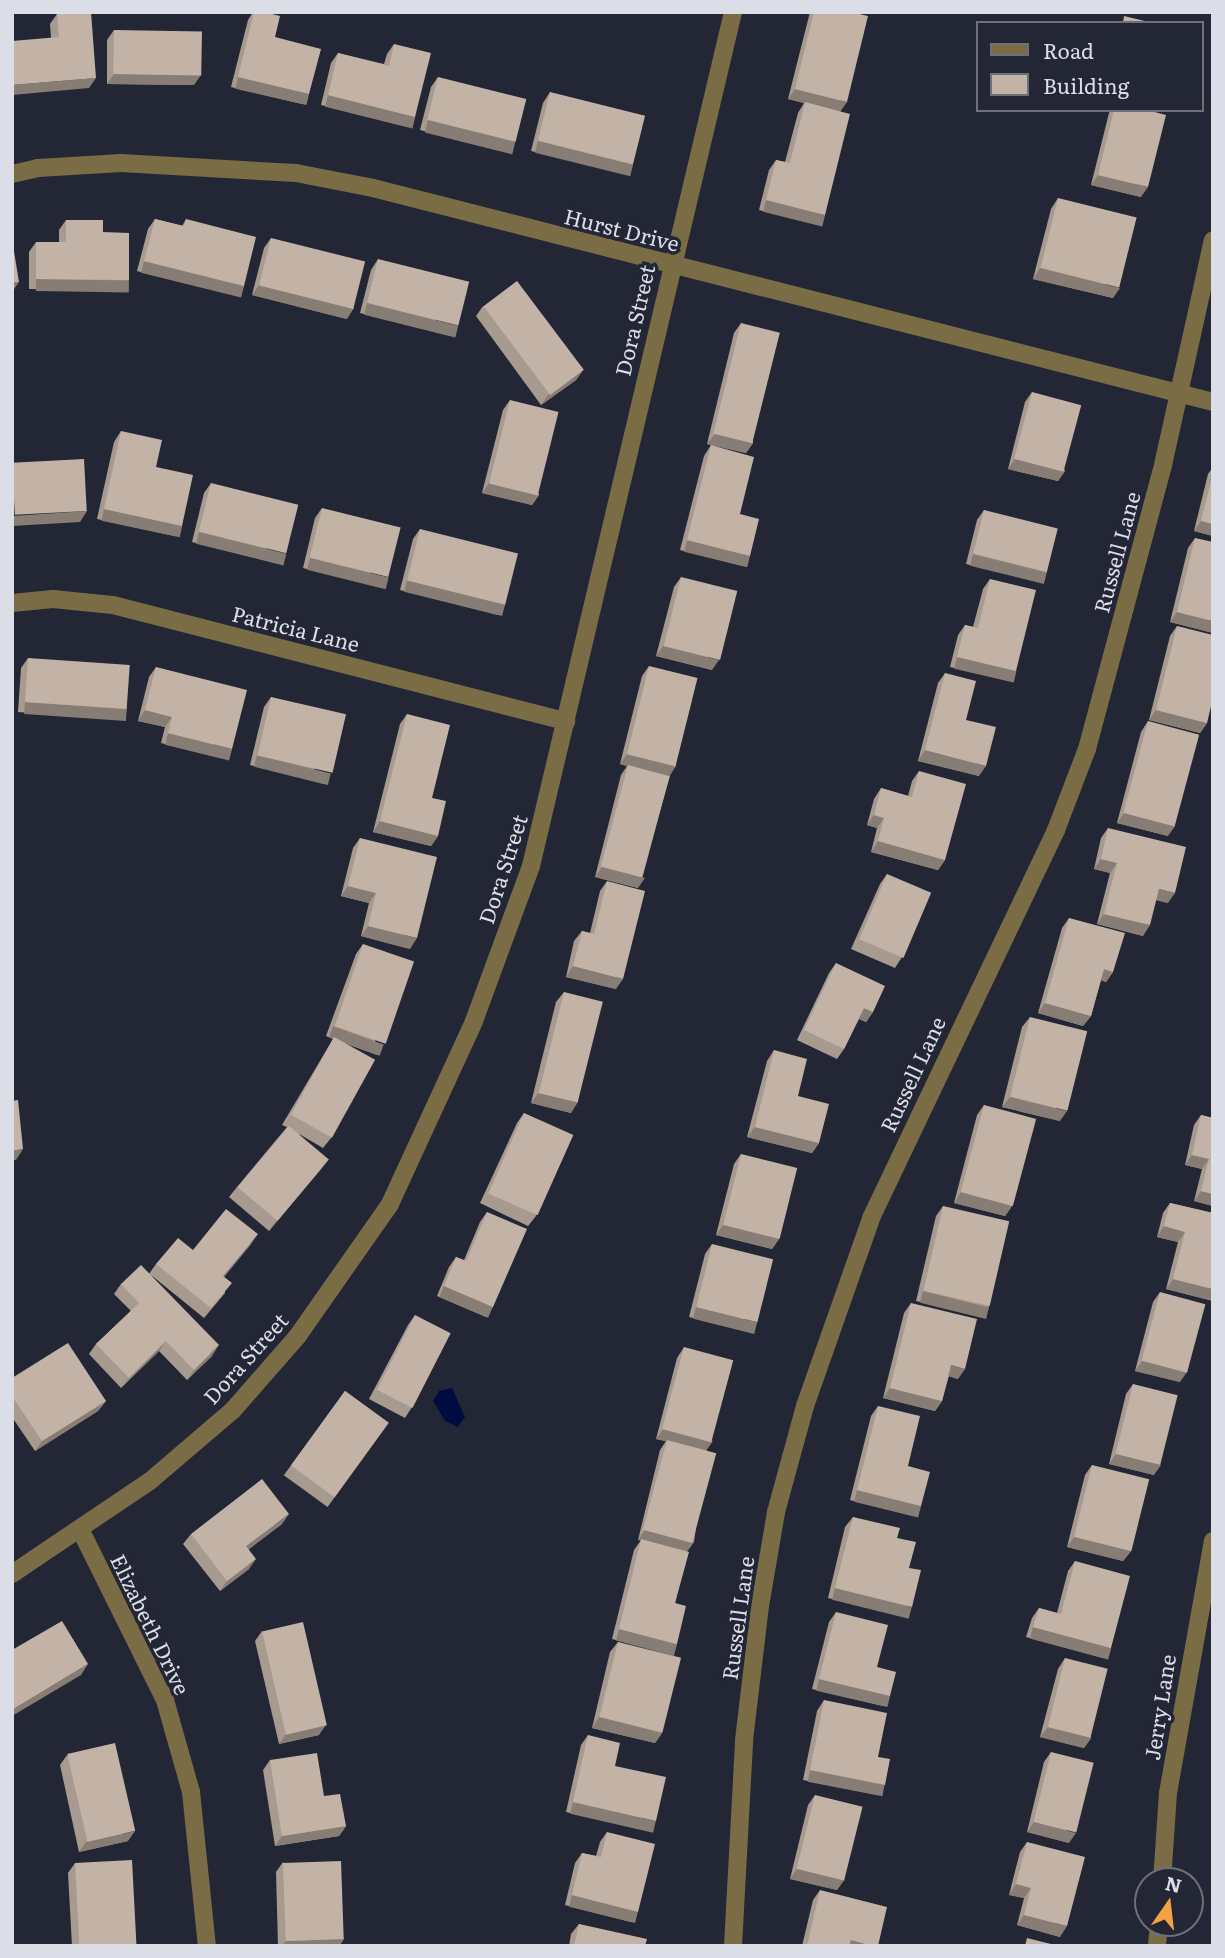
<!DOCTYPE html>
<style>
body{margin:0}
#map{position:relative;width:1225px;height:1958px;overflow:hidden;background:#232735;font-family:Literata,serif}
div>[style]{position:absolute}
.water>*{inset:0;background:#000c40}
.minor>*{height:18px;margin:-9px;padding:0 9px;transform-origin:9px;border-radius:9px;background:#7a6d46}
.wall>*{inset:0;background:#a79a8f;transform-origin:0 0}
.shaded-wall>*{inset:0;background:#887d74;transform-origin:0 0}
.building>*{inset:0;background:#c2b3a6;transform-origin:0 0}
span{translate:-50% -50%;white-space:nowrap;text-align:center;line-height:1.15;-webkit-text-stroke:7px #232735;paint-order:stroke}
.street-label{font-size:21px;color:#dcdee7}
.frame{position:absolute;inset:0;border:14px solid #dcdee7;pointer-events:none}
.legend{position:absolute;left:976px;top:21px;width:228px;height:91px;box-sizing:border-box;background:#232735;border:2px solid #6d707c;margin:0;padding:9px 12px;list-style:none;font-size:21px;color:#dcdee7}
.legend li{display:flex;align-items:center;gap:14px;height:35px}
.legend b{width:35px;border:2px solid #6d707c}
.north{position:absolute;left:1134px;top:1867px;width:70px;height:70px;box-sizing:border-box;background:#232735;border:2px solid #6d707c;border-radius:50%;rotate:14deg;font-size:19px;font-weight:700;line-height:28px;text-align:center;color:#dcdee7}
.north::after{content:'';display:block;margin:auto;width:24px;height:32px;background:#f4a344;clip-path:polygon(50% 0,100% 100%,50% 72%,0 100%)}
</style>
<div id="map">
<div class="water">
<div style="clip-path:polygon(452px 1388px,465px 1417px,458px 1427px,445px 1421px,433px 1401px,439px 1391px)"></div>
</div>
<div class="minor">
<div style="left:12px;top:174px;width:27px;rotate:-13deg"></div>
<div style="left:38px;top:168px;width:83px;rotate:-3.4deg"></div>
<div style="left:121px;top:163px;width:175px;rotate:3.3deg"></div>
<div style="left:296px;top:173px;width:78px;rotate:11deg"></div>
<div style="left:373px;top:188px;width:867px;rotate:14.29deg"></div>
<div style="left:12px;top:603px;width:41px;rotate:-5.6deg"></div>
<div style="left:53px;top:599px;width:60px;rotate:5.7deg"></div>
<div style="left:113px;top:605px;width:468px;rotate:14.4deg"></div>
<div style="left:81px;top:1531px;width:189px;rotate:63.6deg"></div>
<div style="left:165px;top:1700px;width:96px;rotate:74.2deg"></div>
<div style="left:191px;top:1792px;width:155px;rotate:84.1deg"></div>
<div style="left:12px;top:1574px;width:166px;rotate:-34deg"></div>
<div style="left:150px;top:1481px;width:109px;rotate:-40.5deg"></div>
<div style="left:233px;top:1410px;width:97px;rotate:-48.8deg"></div>
<div style="left:297px;top:1337px;width:162px;rotate:-55deg"></div>
<div style="left:390px;top:1204px;width:201px;rotate:-65.3deg"></div>
<div style="left:474px;top:1021px;width:165px;rotate:-69.8deg"></div>
<div style="left:531px;top:866px;width:878px;rotate:-76.69deg"></div>
<div style="left:1162px;top:1881px;width:88px;rotate:-86.1deg"></div>
<div style="left:1168px;top:1793px;width:256px;rotate:-79.9deg"></div>
<div style="left:733px;top:1946px;width:206px;rotate:-86.9deg"></div>
<div style="left:744px;top:1740px;width:135px;rotate:-83.2deg"></div>
<div style="left:760px;top:1606px;width:95px;rotate:-80.3deg"></div>
<div style="left:776px;top:1512px;width:110px;rotate:-74.7deg"></div>
<div style="left:805px;top:1406px;width:201px;rotate:-70.6deg"></div>
<div style="left:872px;top:1216px;width:428px;rotate:-64.5deg"></div>
<div style="left:1056px;top:830px;width:87px;rotate:-69.1deg"></div>
<div style="left:1087px;top:749px;width:294px;rotate:-75deg"></div>
<div style="left:1163px;top:465px;width:230px;rotate:-77.5deg"></div>
<div style="left:1157px;top:1946px;width:23px;rotate:-85deg"></div>
</div>
<div class="wall">
<div style="clip-path:polygon(253px 12px,264px 12px,302px 104px,231px 87px,248px 20px)"></div>
<div style="clip-path:polygon(810px 12px,851px 12px,840px 111px,818px 225px,759px 210px,769px 170px,776px 160px,785px 162px,798px 113px,804px 103px,788px 99px)"></div>
<div style="clip-path:polygon(57px 14px,89px 88px,51px 38px,50px 24px)"></div>
<div style="clip-path:polygon(114px 30px,194px 85px,107px 84px,107px 40px)"></div>
<div style="clip-path:polygon(394px 44px,408px 127px,321px 105px,331px 63px,338px 53px,384px 64px,387px 54px)"></div>
<div style="clip-path:polygon(438px 77px,515px 142px,508px 152px,420px 130px,431px 87px)"></div>
<div style="clip-path:polygon(550px 92px,633px 164px,626px 174px,531px 151px,543px 103px)"></div>
<div style="clip-path:polygon(1111px 110px,1114px 110px,1141px 197px,1091px 185px,1109px 113px)"></div>
<div style="clip-path:polygon(1058px 198px,1113px 298px,1033px 279px,1051px 209px)"></div>
<div style="clip-path:polygon(155px 219px,182px 226px,186px 219px,244px 286px,237px 296px,137px 271px,148px 229px)"></div>
<div style="clip-path:polygon(66px 220px,103px 232px,129px 280px,122px 290px,29px 289px,29px 252px,36px 242px,59px 242px,59px 230px)"></div>
<div style="clip-path:polygon(271px 238px,347px 319px,252px 295px,264px 248px)"></div>
<div style="clip-path:polygon(378px 259px,451px 336px,360px 313px,371px 270px)"></div>
<div style="clip-path:polygon(483px 306px,583px 370px,576px 380px,541px 405px,476px 316px)"></div>
<div style="clip-path:polygon(741px 323px,753px 443px,746px 453px,707px 444px,734px 333px)"></div>
<div style="clip-path:polygon(1032px 392px,1065px 471px,1058px 481px,1008px 469px,1025px 402px)"></div>
<div style="clip-path:polygon(510px 400px,539px 495px,532px 505px,482px 493px,503px 410px)"></div>
<div style="clip-path:polygon(121px 431px,156px 467px,182px 526px,175px 536px,97px 519px,114px 442px)"></div>
<div style="clip-path:polygon(711px 445px,740px 514px,743px 566px,680px 550px,704px 456px)"></div>
<div style="clip-path:polygon(1213px 467px,1213px 536px,1194px 531px,1208px 474px)"></div>
<div style="clip-path:polygon(211px 483px,279px 564px,192px 542px,204px 493px)"></div>
<div style="clip-path:polygon(322px 508px,382px 588px,303px 568px,315px 518px)"></div>
<div style="clip-path:polygon(984px 510px,1047px 572px,1040px 582px,966px 564px,977px 520px)"></div>
<div style="clip-path:polygon(420px 529px,505px 605px,498px 615px,400px 590px,413px 539px)"></div>
<div style="clip-path:polygon(1195px 538px,1213px 633px,1170px 622px,1188px 548px)"></div>
<div style="clip-path:polygon(681px 577px,712px 670px,656px 656px,674px 587px)"></div>
<div style="clip-path:polygon(990px 579px,1016px 671px,1009px 681px,950px 667px,958px 635px,965px 625px,973px 627px,983px 589px)"></div>
<div style="clip-path:polygon(1177px 626px,1207px 723px,1200px 733px,1149px 720px,1170px 636px)"></div>
<div style="clip-path:polygon(28px 658px,127px 709px,120px 719px,18px 712px,21px 668px)"></div>
<div style="clip-path:polygon(649px 666px,670px 776px,638px 888px,595px 877px,621px 775px,627px 766px,620px 764px,642px 676px)"></div>
<div style="clip-path:polygon(156px 667px,225px 759px,161px 743px,165px 727px,138px 721px,149px 677px)"></div>
<div style="clip-path:polygon(945px 673px,966px 720px,979px 776px,918px 761px,938px 683px)"></div>
<div style="clip-path:polygon(271px 697px,324px 784px,250px 765px,264px 707px)"></div>
<div style="clip-path:polygon(407px 714px,432px 798px,438px 836px,431px 846px,373px 832px,400px 724px)"></div>
<div style="clip-path:polygon(1148px 721px,1168px 836px,1117px 823px,1141px 732px)"></div>
<div style="clip-path:polygon(919px 771px,945px 860px,938px 870px,871px 852px,877px 828px,867px 825px,874px 799px,881px 788px,908px 796px,912px 781px)"></div>
<div style="clip-path:polygon(1108px 828px,1168px 903px,1156px 900px,1143px 936px,1097px 924px,1110px 873px,1094px 869px,1101px 838px)"></div>
<div style="clip-path:polygon(360px 838px,410px 949px,361px 936px,369px 903px,341px 896px,353px 848px)"></div>
<div style="clip-path:polygon(887px 874px,902px 957px,895px 968px,851px 949px,880px 884px)"></div>
<div style="clip-path:polygon(607px 881px,616px 989px,566px 977px,574px 941px,582px 931px,590px 933px,600px 891px)"></div>
<div style="clip-path:polygon(1069px 918px,1113px 972px,1106px 982px,1101px 980px,1091px 1016px,1083px 1026px,1038px 1013px,1062px 928px)"></div>
<div style="clip-path:polygon(363px 944px,377px 1055px,344px 1043px,331px 1138px,323px 1148px,299px 1134px,321px 1169px,269px 1231px,229px 1197px,237px 1187px,287px 1127px,282px 1125px,333px 1039px,326px 1036px,356px 954px)"></div>
<div style="clip-path:polygon(836px 963px,873px 1012px,866px 1022px,859px 1019px,844px 1049px,837px 1059px,797px 1040px,829px 973px)"></div>
<div style="clip-path:polygon(564px 992px,571px 1113px,531px 1103px,556px 1002px)"></div>
<div style="clip-path:polygon(1030px 1017px,1060px 1121px,1002px 1107px,1022px 1027px)"></div>
<div style="clip-path:polygon(774px 1050px,798px 1096px,819px 1143px,812px 1153px,747px 1137px,767px 1061px)"></div>
<div style="clip-path:polygon(984px 1105px,1012px 1206px,1005px 1216px,954px 1203px,977px 1115px)"></div>
<div style="clip-path:polygon(524px 1113px,536px 1216px,528px 1226px,480px 1203px,517px 1123px)"></div>
<div style="clip-path:polygon(1201px 1115px,1213px 1118px,1213px 1206px,1194px 1201px,1202px 1169px,1185px 1165px,1194px 1125px)"></div>
<div style="clip-path:polygon(741px 1154px,779px 1239px,772px 1249px,716px 1235px,734px 1164px)"></div>
<div style="clip-path:polygon(1170px 1203px,1213px 1213px,1213px 1301px,1166px 1289px,1178px 1242px,1157px 1237px,1163px 1213px)"></div>
<div style="clip-path:polygon(943px 1206px,989px 1307px,982px 1317px,916px 1301px,936px 1216px)"></div>
<div style="clip-path:polygon(487px 1212px,493px 1307px,486px 1317px,437px 1296px,449px 1267px,456px 1257px,464px 1260px,480px 1222px)"></div>
<div style="clip-path:polygon(251px 1244px,224px 1277px,225px 1293px,204px 1318px,151px 1275px,212px 1356px,187px 1380px,159px 1351px,121px 1388px,89px 1354px,96px 1344px,131px 1311px,114px 1294px,121px 1284px,149px 1274px,156px 1264px,193px 1250px)"></div>
<div style="clip-path:polygon(712px 1244px,750px 1332px,689px 1317px,705px 1254px)"></div>
<div style="clip-path:polygon(1160px 1292px,1180px 1382px,1135px 1371px,1153px 1302px)"></div>
<div style="clip-path:polygon(911px 1303px,958px 1379px,949px 1376px,942px 1401px,935px 1411px,883px 1398px,904px 1313px)"></div>
<div style="clip-path:polygon(415px 1315px,412px 1407px,405px 1418px,369px 1399px,408px 1325px)"></div>
<div style="clip-path:polygon(684px 1347px,707px 1450px,694px 1542px,687px 1551px,675px 1603px,677px 1644px,670px 1654px,612px 1639px,634px 1550px,641px 1540px,638px 1540px,660px 1450px,666px 1441px,656px 1439px,677px 1358px)"></div>
<div style="clip-path:polygon(12px 1378px,106px 1401px,98px 1411px,35px 1451px,12px 1417px)"></div>
<div style="clip-path:polygon(1133px 1384px,1154px 1475px,1109px 1464px,1126px 1394px)"></div>
<div style="left:345px;top:1391px;width:54px;height:104px;rotate:36deg"></div>
<div style="clip-path:polygon(878px 1406px,908px 1466px,921px 1506px,914px 1516px,850px 1500px,871px 1416px)"></div>
<div style="clip-path:polygon(1092px 1465px,1131px 1551px,1123px 1561px,1067px 1547px,1085px 1475px)"></div>
<div style="clip-path:polygon(853px 1517px,897px 1538px,909px 1568px,905px 1617px,828px 1598px,845px 1527px)"></div>
<div style="clip-path:polygon(282px 1524px,248px 1549px,249px 1569px,220px 1591px,183px 1544px,191px 1534px)"></div>
<div style="clip-path:polygon(1075px 1561px,1111px 1648px,1103px 1658px,1026px 1637px,1032px 1618px,1039px 1608px,1057px 1613px,1068px 1571px)"></div>
<div style="clip-path:polygon(836px 1612px,877px 1667px,890px 1696px,883px 1706px,812px 1689px,829px 1622px)"></div>
<div style="clip-path:polygon(262px 1631px,319px 1735px,279px 1744px,255px 1641px)"></div>
<div style="clip-path:polygon(618px 1642px,662px 1733px,655px 1743px,592px 1728px,610px 1652px)"></div>
<div style="clip-path:polygon(1065px 1658px,1091px 1738px,1084px 1748px,1040px 1737px,1058px 1669px)"></div>
<div style="clip-path:polygon(824px 1700px,878px 1757px,878px 1795px,803px 1780px,817px 1711px)"></div>
<div style="clip-path:polygon(588px 1735px,615px 1766px,649px 1831px,566px 1812px,581px 1745px)"></div>
<div style="clip-path:polygon(1051px 1752px,1069px 1843px,1027px 1832px,1044px 1762px)"></div>
<div style="clip-path:polygon(67px 1755px,128px 1841px,79px 1852px,60px 1765px)"></div>
<div style="clip-path:polygon(270px 1760px,324px 1796px,346px 1826px,339px 1836px,275px 1846px,263px 1770px)"></div>
<div style="clip-path:polygon(815px 1795px,844px 1880px,837px 1890px,790px 1879px,808px 1805px)"></div>
<div style="clip-path:polygon(607px 1832px,631px 1922px,565px 1905px,575px 1863px,582px 1853px,596px 1856px,600px 1842px)"></div>
<div style="clip-path:polygon(1027px 1842px,1060px 1937px,1017px 1925px,1024px 1898px,1009px 1895px,1020px 1852px)"></div>
<div style="clip-path:polygon(283px 1862px,344px 1939px,339px 1946px,278px 1946px,276px 1872px)"></div>
<div style="clip-path:polygon(75px 1863px,136px 1946px,72px 1946px,68px 1873px)"></div>
<div style="clip-path:polygon(820px 1890px,878px 1946px,802px 1946px,813px 1900px)"></div>
<div style="clip-path:polygon(579px 1924px,645px 1946px,569px 1946px,571px 1934px)"></div>
</div>
<div class="shaded-wall">
<div style="clip-path:polygon(114px 74px,201px 75px,194px 85px,107px 84px)"></div>
<div style="left:238px;top:77px;width:73px;height:12px;rotate:13deg"></div>
<div style="clip-path:polygon(96px 78px,89px 88px,12px 95px,12px 85px)"></div>
<div style="clip-path:polygon(795px 89px,847px 102px,840px 112px,788px 99px)"></div>
<div style="left:328px;top:95px;width:90px;height:12px;rotate:14deg"></div>
<div style="left:428px;top:120px;width:90px;height:13px;rotate:14deg"></div>
<div style="left:538px;top:141px;width:98px;height:12px;rotate:14deg"></div>
<div style="clip-path:polygon(1098px 175px,1148px 187px,1141px 197px,1091px 185px)"></div>
<div style="left:766px;top:200px;width:61px;height:12px;rotate:14deg"></div>
<div style="left:144px;top:261px;width:103px;height:12px;rotate:14deg"></div>
<div style="clip-path:polygon(1040px 268px,1120px 288px,1113px 298px,1033px 279px)"></div>
<div style="left:36px;top:279px;width:93px;height:12px;rotate:1deg"></div>
<div style="clip-path:polygon(19px 282px,12px 292px,12px 283px)"></div>
<div style="clip-path:polygon(259px 285px,354px 308px,347px 319px,252px 295px)"></div>
<div style="left:367px;top:303px;width:94px;height:12px;rotate:14deg"></div>
<div style="clip-path:polygon(583px 370px,576px 380px,541px 405px,548px 395px)"></div>
<div style="clip-path:polygon(715px 434px,753px 443px,746px 453px,707px 444px)"></div>
<div style="clip-path:polygon(1015px 459px,1065px 471px,1058px 481px,1008px 469px)"></div>
<div style="clip-path:polygon(489px 483px,539px 495px,532px 505px,482px 493px)"></div>
<div style="left:104px;top:509px;width:80px;height:12px;rotate:12deg"></div>
<div style="clip-path:polygon(87px 511px,80px 522px,12px 526px,12px 516px)"></div>
<div style="clip-path:polygon(1201px 521px,1213px 524px,1213px 536px,1194px 531px)"></div>
<div style="left:199px;top:532px;width:90px;height:12px;rotate:14deg"></div>
<div style="left:687px;top:540px;width:65px;height:12px;rotate:14deg"></div>
<div style="left:973px;top:554px;width:76px;height:12px;rotate:14deg"></div>
<div style="left:310px;top:558px;width:81px;height:12px;rotate:14deg"></div>
<div style="left:407px;top:580px;width:101px;height:12px;rotate:14deg"></div>
<div style="clip-path:polygon(1177px 612px,1213px 621px,1213px 633px,1170px 622px)"></div>
<div style="clip-path:polygon(663px 646px,719px 660px,712px 670px,656px 656px)"></div>
<div style="left:957px;top:657px;width:61px;height:12px;rotate:13deg"></div>
<div style="left:25px;top:702px;width:102px;height:12px;rotate:4deg"></div>
<div style="clip-path:polygon(145px 710px,172px 717px,165px 727px,138px 721px)"></div>
<div style="clip-path:polygon(1156px 710px,1207px 723px,1200px 733px,1149px 720px)"></div>
<div style="left:168px;top:733px;width:66px;height:12px;rotate:14deg"></div>
<div style="clip-path:polygon(925px 750px,986px 766px,979px 776px,918px 761px)"></div>
<div style="clip-path:polygon(627px 754px,676px 766px,669px 777px,620px 764px)"></div>
<div style="left:257px;top:755px;width:76px;height:12px;rotate:14deg"></div>
<div style="clip-path:polygon(1124px 813px,1175px 826px,1168px 836px,1117px 823px)"></div>
<div style="clip-path:polygon(874px 815px,884px 818px,877px 828px,867px 825px)"></div>
<div style="clip-path:polygon(380px 821px,438px 836px,431px 846px,373px 832px)"></div>
<div style="clip-path:polygon(878px 841px,945px 860px,938px 870px,871px 852px)"></div>
<div style="clip-path:polygon(1101px 859px,1117px 863px,1110px 873px,1094px 869px)"></div>
<div style="clip-path:polygon(602px 867px,645px 878px,638px 888px,595px 877px)"></div>
<div style="clip-path:polygon(348px 886px,376px 893px,369px 903px,341px 896px)"></div>
<div style="clip-path:polygon(1159px 889px,1175px 893px,1168px 903px,1152px 899px)"></div>
<div style="clip-path:polygon(1104px 914px,1150px 925px,1143px 936px,1097px 924px)"></div>
<div style="clip-path:polygon(368px 926px,417px 938px,410px 949px,361px 936px)"></div>
<div style="clip-path:polygon(573px 966px,623px 979px,616px 989px,566px 977px)"></div>
<div style="clip-path:polygon(1104px 969px,1113px 972px,1106px 982px,1097px 979px)"></div>
<div style="clip-path:polygon(1045px 1003px,1091px 1016px,1083px 1026px,1038px 1013px)"></div>
<div style="clip-path:polygon(864px 1008px,873px 1012px,866px 1022px,857px 1018px)"></div>
<div style="left:333px;top:1026px;width:54px;height:12px;rotate:20deg"></div>
<div style="clip-path:polygon(538px 1093px,578px 1102px,571px 1113px,531px 1103px)"></div>
<div style="clip-path:polygon(1010px 1097px,1067px 1111px,1060px 1121px,1002px 1107px)"></div>
<div style="clip-path:polygon(755px 1127px,819px 1143px,812px 1153px,747px 1137px)"></div>
<div style="clip-path:polygon(23px 1149px,16px 1160px,12px 1160px,12px 1151px)"></div>
<div style="clip-path:polygon(1192px 1155px,1209px 1159px,1202px 1169px,1185px 1165px)"></div>
<div style="clip-path:polygon(329px 1159px,321px 1169px,269px 1231px,276px 1221px)"></div>
<div style="clip-path:polygon(1201px 1191px,1213px 1194px,1213px 1206px,1194px 1201px)"></div>
<div style="clip-path:polygon(961px 1192px,1012px 1206px,1005px 1216px,954px 1203px)"></div>
<div style="clip-path:polygon(723px 1225px,779px 1239px,772px 1249px,716px 1235px)"></div>
<div style="clip-path:polygon(1164px 1226px,1185px 1232px,1178px 1242px,1157px 1237px)"></div>
<div style="clip-path:polygon(258px 1234px,251px 1244px,216px 1286px,223px 1276px)"></div>
<div style="clip-path:polygon(1173px 1279px,1213px 1289px,1213px 1301px,1166px 1289px)"></div>
<div style="left:444px;top:1286px;width:53px;height:12px;rotate:23deg"></div>
<div style="left:923px;top:1291px;width:68px;height:12px;rotate:14deg"></div>
<div style="left:696px;top:1307px;width:63px;height:12px;rotate:14deg"></div>
<div style="clip-path:polygon(166px 1341px,159px 1351px,121px 1388px,129px 1378px)"></div>
<div style="clip-path:polygon(219px 1345px,212px 1356px,187px 1380px,194px 1370px)"></div>
<div style="clip-path:polygon(1142px 1361px,1187px 1372px,1180px 1382px,1135px 1371px)"></div>
<div style="clip-path:polygon(951px 1365px,965px 1369px,958px 1379px,944px 1375px)"></div>
<div style="clip-path:polygon(890px 1388px,942px 1401px,935px 1411px,883px 1398px)"></div>
<div style="clip-path:polygon(106px 1401px,98px 1411px,35px 1451px,42px 1441px)"></div>
<div style="clip-path:polygon(663px 1429px,713px 1441px,706px 1451px,656px 1439px)"></div>
<div style="clip-path:polygon(1116px 1454px,1161px 1465px,1154px 1475px,1109px 1464px)"></div>
<div style="left:857px;top:1490px;width:66px;height:12px;rotate:14deg"></div>
<div style="clip-path:polygon(289px 1514px,282px 1524px,239px 1557px,246px 1546px)"></div>
<div style="clip-path:polygon(645px 1530px,694px 1542px,687px 1552px,638px 1540px)"></div>
<div style="clip-path:polygon(1074px 1537px,1131px 1551px,1123px 1561px,1067px 1547px)"></div>
<div style="clip-path:polygon(256px 1559px,249px 1569px,220px 1591px,227px 1581px)"></div>
<div style="left:835px;top:1588px;width:79px;height:12px;rotate:14deg"></div>
<div style="left:1033px;top:1627px;width:81px;height:12px;rotate:15deg"></div>
<div style="left:619px;top:1629px;width:60px;height:12px;rotate:15deg"></div>
<div style="clip-path:polygon(88px 1664px,81px 1675px,12px 1716px,12px 1710px)"></div>
<div style="left:819px;top:1679px;width:73px;height:12px;rotate:13deg"></div>
<div style="clip-path:polygon(599px 1717px,662px 1733px,655px 1743px,592px 1728px)"></div>
<div style="clip-path:polygon(326px 1725px,319px 1735px,279px 1744px,286px 1734px)"></div>
<div style="clip-path:polygon(1048px 1727px,1091px 1738px,1084px 1748px,1040px 1737px)"></div>
<div style="left:810px;top:1770px;width:76px;height:12px;rotate:11deg"></div>
<div style="left:573px;top:1802px;width:85px;height:12px;rotate:13deg"></div>
<div style="clip-path:polygon(1034px 1822px,1076px 1833px,1069px 1843px,1027px 1832px)"></div>
<div style="clip-path:polygon(346px 1826px,339px 1836px,275px 1846px,282px 1836px)"></div>
<div style="clip-path:polygon(135px 1831px,128px 1841px,79px 1852px,86px 1842px)"></div>
<div style="clip-path:polygon(797px 1869px,844px 1880px,837px 1890px,790px 1879px)"></div>
<div style="clip-path:polygon(1016px 1884px,1031px 1888px,1024px 1898px,1009px 1895px)"></div>
<div style="left:572px;top:1895px;width:68px;height:12px;rotate:14deg"></div>
<div style="clip-path:polygon(1024px 1915px,1067px 1926px,1060px 1937px,1017px 1925px)"></div>
<div style="clip-path:polygon(344px 1939px,339px 1946px,282px 1946px,286px 1941px)"></div>
<div style="clip-path:polygon(851px 1940px,873px 1946px,847px 1946px)"></div>
</div>
<div class="building">
<div style="clip-path:polygon(91px 12px,96px 78px,12px 85px,12px 41px,59px 37px,57px 14px)"></div>
<div style="clip-path:polygon(254px 12px,264px 12px,280px 16px,275px 37px,321px 49px,309px 94px,238px 77px)"></div>
<div style="clip-path:polygon(814px 12px,851px 12px,868px 16px,847px 102px,795px 89px)"></div>
<div style="clip-path:polygon(1124px 16px,1153px 23px,1123px 23px)"></div>
<div style="left:114px;top:30px;width:88px;height:44px;rotate:1deg"></div>
<div style="clip-path:polygon(394px 44px,431px 53px,415px 117px,328px 95px,338px 53px,389px 66px)"></div>
<div style="left:438px;top:77px;width:91px;height:44px;rotate:14deg"></div>
<div style="left:550px;top:92px;width:98px;height:50px;rotate:14deg"></div>
<div style="clip-path:polygon(805px 102px,850px 114px,825px 215px,766px 200px,776px 160px,790px 163px)"></div>
<div style="clip-path:polygon(1114px 110px,1147px 110px,1166px 115px,1148px 187px,1098px 175px)"></div>
<div style="left:1058px;top:198px;width:81px;height:72px;rotate:14deg"></div>
<div style="clip-path:polygon(155px 219px,184px 226px,186px 219px,256px 237px,244px 286px,144px 261px)"></div>
<div style="clip-path:polygon(66px 220px,103px 220px,103px 232px,129px 233px,129px 280px,36px 279px,36px 242px,66px 242px)"></div>
<div style="left:271px;top:238px;width:97px;height:49px;rotate:14deg"></div>
<div style="clip-path:polygon(12px 245px,13px 245px,19px 282px,12px 283px)"></div>
<div style="left:378px;top:259px;width:94px;height:45px;rotate:14deg"></div>
<div style="left:517px;top:281px;width:111px;height:42px;rotate:53deg"></div>
<div style="left:741px;top:323px;width:40px;height:114px;rotate:14deg"></div>
<div style="left:1032px;top:392px;width:51px;height:69px;rotate:15deg"></div>
<div style="left:510px;top:400px;width:50px;height:86px;rotate:14deg"></div>
<div style="clip-path:polygon(121px 431px,162px 440px,156px 467px,193px 475px,182px 526px,104px 509px)"></div>
<div style="clip-path:polygon(711px 445px,754px 457px,740px 514px,759px 519px,750px 556px,687px 540px)"></div>
<div style="left:84px;top:459px;width:52px;height:72px;rotate:87deg"></div>
<div style="clip-path:polygon(1213px 473px,1213px 524px,1201px 521px)"></div>
<div style="left:211px;top:483px;width:90px;height:50px;rotate:14deg"></div>
<div style="left:322px;top:508px;width:81px;height:51px;rotate:14deg"></div>
<div style="left:984px;top:510px;width:76px;height:45px;rotate:14deg"></div>
<div style="left:420px;top:529px;width:101px;height:53px;rotate:14deg"></div>
<div style="clip-path:polygon(1195px 538px,1213px 542px,1213px 621px,1177px 612px)"></div>
<div style="left:681px;top:577px;width:58px;height:71px;rotate:14deg"></div>
<div style="clip-path:polygon(990px 579px,1036px 590px,1016px 671px,957px 657px,965px 625px,978px 628px)"></div>
<div style="clip-path:polygon(1177px 626px,1213px 635px,1213px 698px,1207px 723px,1156px 710px)"></div>
<div style="left:28px;top:658px;width:102px;height:44px;rotate:4deg"></div>
<div style="left:649px;top:666px;width:50px;height:91px;rotate:14deg"></div>
<div style="clip-path:polygon(156px 667px,247px 690px,232px 749px,168px 733px,172px 717px,145px 710px)"></div>
<div style="clip-path:polygon(945px 673px,976px 681px,966px 720px,996px 727px,986px 766px,925px 750px)"></div>
<div style="left:271px;top:697px;width:77px;height:60px;rotate:13deg"></div>
<div style="clip-path:polygon(407px 714px,450px 725px,432px 798px,446px 801px,438px 836px,380px 821px)"></div>
<div style="left:1148px;top:721px;width:53px;height:95px;rotate:15deg"></div>
<div style="left:628px;top:765px;width:43px;height:105px;rotate:15deg"></div>
<div style="clip-path:polygon(919px 771px,966px 784px,945px 860px,878px 841px,884px 818px,874px 815px,881px 788px,912px 797px)"></div>
<div style="clip-path:polygon(1108px 828px,1186px 847px,1175px 893px,1159px 889px,1150px 925px,1104px 914px,1117px 863px,1101px 859px)"></div>
<div style="clip-path:polygon(360px 838px,437px 857px,417px 938px,368px 926px,376px 893px,348px 886px)"></div>
<div style="left:887px;top:874px;width:48px;height:71px;rotate:23deg"></div>
<div style="clip-path:polygon(607px 881px,645px 891px,623px 979px,573px 966px,582px 931px,594px 934px)"></div>
<div style="clip-path:polygon(1069px 918px,1125px 933px,1113px 972px,1104px 969px,1091px 1016px,1045px 1003px)"></div>
<div style="left:363px;top:944px;width:54px;height:87px;rotate:19deg"></div>
<div style="clip-path:polygon(836px 963px,885px 986px,873px 1012px,864px 1008px,844px 1049px,804px 1030px)"></div>
<div style="left:564px;top:992px;width:40px;height:104px;rotate:14deg"></div>
<div style="left:1030px;top:1017px;width:59px;height:82px;rotate:14deg"></div>
<div style="left:334px;top:1037px;width:47px;height:89px;rotate:29deg"></div>
<div style="clip-path:polygon(774px 1050px,807px 1059px,798px 1096px,829px 1104px,819px 1143px,755px 1127px)"></div>
<div style="clip-path:polygon(18px 1100px,23px 1149px,12px 1151px,12px 1101px)"></div>
<div style="left:984px;top:1105px;width:54px;height:90px;rotate:15deg"></div>
<div style="left:524px;top:1113px;width:54px;height:88px;rotate:24deg"></div>
<div style="clip-path:polygon(1201px 1115px,1213px 1118px,1213px 1194px,1201px 1191px,1209px 1159px,1192px 1155px)"></div>
<div style="left:289px;top:1126px;width:52px;height:80px;rotate:40deg"></div>
<div style="left:741px;top:1154px;width:58px;height:73px;rotate:14deg"></div>
<div style="clip-path:polygon(1170px 1203px,1213px 1213px,1213px 1289px,1173px 1279px,1185px 1232px,1164px 1226px)"></div>
<div style="left:943px;top:1206px;width:68px;height:87px;rotate:13deg"></div>
<div style="clip-path:polygon(226px 1209px,258px 1234px,223px 1276px,232px 1283px,211px 1308px,156px 1264px,178px 1238px,193px 1250px)"></div>
<div style="clip-path:polygon(487px 1212px,527px 1229px,493px 1307px,444px 1286px,456px 1257px,466px 1261px)"></div>
<div style="left:712px;top:1244px;width:63px;height:65px;rotate:14deg"></div>
<div style="clip-path:polygon(141px 1265px,219px 1345px,194px 1370px,166px 1341px,129px 1378px,96px 1344px,139px 1303px,121px 1284px)"></div>
<div style="left:1160px;top:1292px;width:47px;height:71px;rotate:15deg"></div>
<div style="clip-path:polygon(911px 1303px,977px 1319px,965px 1369px,951px 1365px,942px 1401px,890px 1388px)"></div>
<div style="left:415px;top:1315px;width:40px;height:84px;rotate:27deg"></div>
<div style="clip-path:polygon(68px 1343px,106px 1401px,42px 1441px,12px 1396px,12px 1378px)"></div>
<div style="left:684px;top:1347px;width:51px;height:85px;rotate:15deg"></div>
<div style="left:1133px;top:1384px;width:46px;height:72px;rotate:14deg"></div>
<div style="left:345px;top:1391px;width:54px;height:92px;rotate:36deg"></div>
<div style="clip-path:polygon(878px 1406px,920px 1416px,908px 1466px,930px 1472px,921px 1506px,857px 1490px)"></div>
<div style="left:667px;top:1440px;width:51px;height:93px;rotate:15deg"></div>
<div style="left:1092px;top:1465px;width:59px;height:74px;rotate:14deg"></div>
<div style="clip-path:polygon(262px 1479px,289px 1514px,246px 1546px,256px 1559px,227px 1581px,191px 1534px)"></div>
<div style="clip-path:polygon(853px 1517px,900px 1528px,897px 1538px,916px 1542px,909px 1568px,921px 1570px,912px 1607px,835px 1588px)"></div>
<div style="clip-path:polygon(641px 1539px,689px 1552px,675px 1603px,686px 1606px,677px 1644px,619px 1629px)"></div>
<div style="clip-path:polygon(1075px 1561px,1130px 1576px,1111px 1648px,1033px 1627px,1039px 1608px,1061px 1614px)"></div>
<div style="clip-path:polygon(836px 1612px,888px 1625px,877px 1667px,896px 1672px,890px 1696px,819px 1679px)"></div>
<div style="clip-path:polygon(62px 1621px,88px 1664px,12px 1710px,12px 1650px)"></div>
<div style="left:303px;top:1622px;width:106px;height:42px;rotate:77deg"></div>
<div style="left:618px;top:1642px;width:65px;height:77px;rotate:14deg"></div>
<div style="left:1065px;top:1658px;width:44px;height:71px;rotate:14deg"></div>
<div style="clip-path:polygon(824px 1700px,887px 1713px,878px 1757px,890px 1759px,885px 1785px,810px 1770px)"></div>
<div style="clip-path:polygon(588px 1735px,620px 1743px,615px 1766px,666px 1777px,656px 1821px,573px 1802px)"></div>
<div style="left:115px;top:1743px;width:90px;height:49px;rotate:77deg"></div>
<div style="left:1051px;top:1752px;width:44px;height:72px;rotate:14deg"></div>
<div style="clip-path:polygon(317px 1753px,324px 1796px,340px 1794px,346px 1826px,282px 1836px,270px 1760px)"></div>
<div style="left:815px;top:1795px;width:49px;height:76px;rotate:14deg"></div>
<div style="clip-path:polygon(607px 1832px,655px 1844px,638px 1912px,572px 1895px,582px 1853px,601px 1857px)"></div>
<div style="clip-path:polygon(1027px 1842px,1085px 1857px,1067px 1926px,1024px 1915px,1031px 1888px,1016px 1884px)"></div>
<div style="left:132px;top:1860px;width:86px;height:57px;rotate:87deg"></div>
<div style="left:341px;top:1861px;width:78px;height:58px;rotate:88deg"></div>
<div style="clip-path:polygon(820px 1890px,887px 1907px,878px 1946px,873px 1946px,851px 1940px,849px 1946px,807px 1946px)"></div>
<div style="clip-path:polygon(579px 1924px,647px 1939px,645px 1946px,574px 1946px)"></div>
<div style="clip-path:polygon(1027px 1938px,1059px 1946px,1025px 1946px)"></div>
</div>
<div class="street-label">
<span style="left:622px;top:229px;rotate:14deg">Hurst Drive</span>
<span style="left:634px;top:320px;rotate:-77deg">Dora Street</span>
<span style="left:1116px;top:552px;rotate:-75deg">Russell Lane</span>
<span style="left:296px;top:628px;rotate:14deg">Patricia Lane</span>
<span style="left:502px;top:869px;rotate:-72deg">Dora Street</span>
<span style="left:912px;top:1074px;rotate:-65deg">Russell Lane</span>
<span style="left:245px;top:1358px;rotate:-48deg">Dora Street</span>
<span style="left:737px;top:1618px;rotate:-82deg">Russell Lane</span>
<span style="left:151px;top:1624px;rotate:64deg">Elizabeth Drive</span>
<span style="left:1159px;top:1707px;rotate:-81deg">Jerry Lane</span>
</div>
<div class="frame"></div>
<ul class="legend">
<li><b style="height:9px;background:#7a6d46"></b>Road</li>
<li><b style="height:19px;background:#c2b3a6"></b>Building</li>
</ul>
<div class="north">N</div>
</div>
